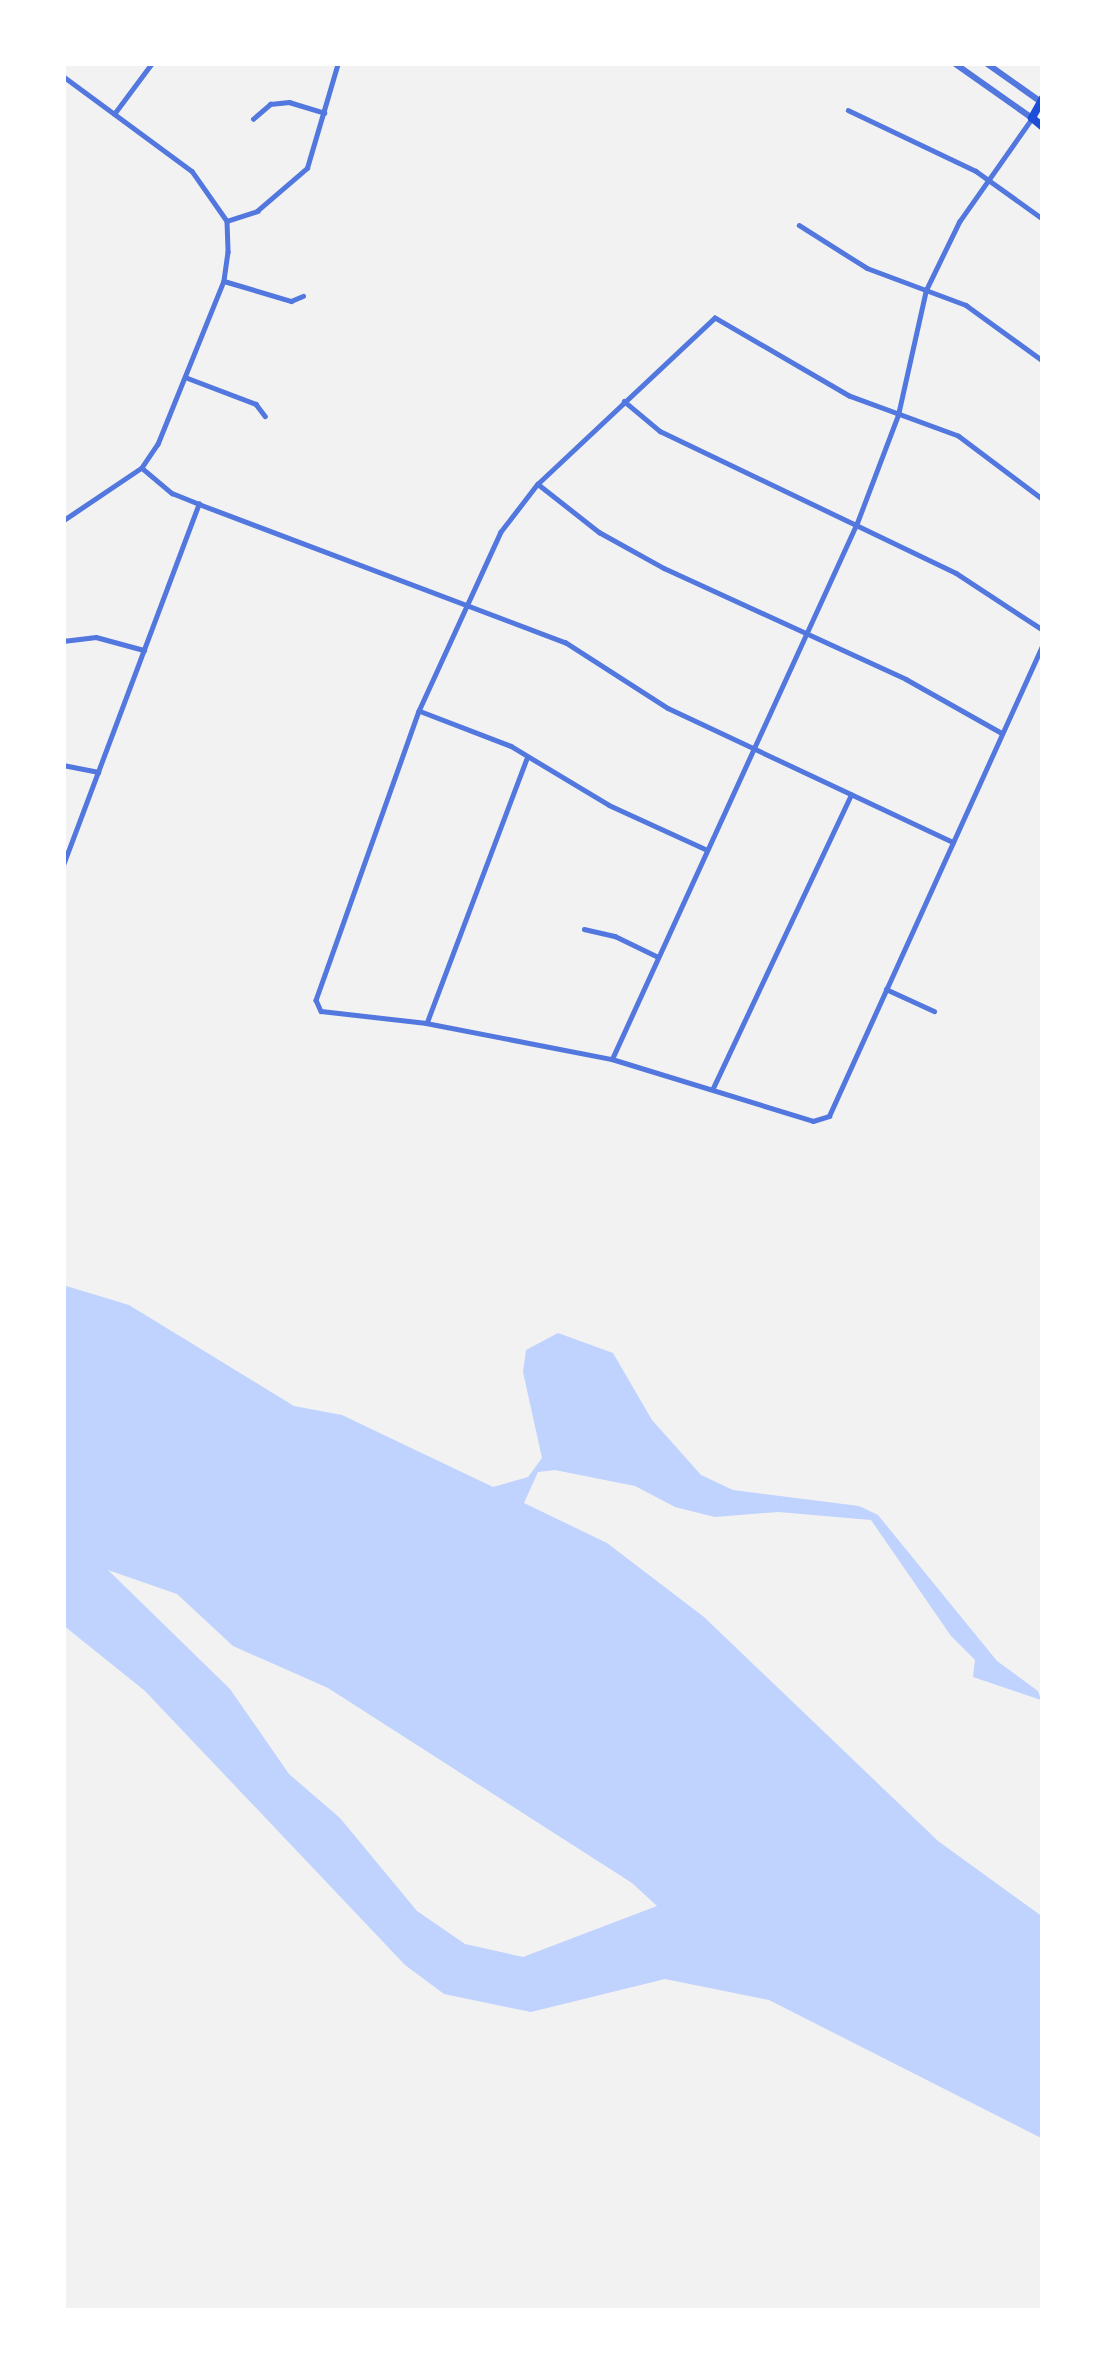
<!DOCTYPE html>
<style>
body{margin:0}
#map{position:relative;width:1106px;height:2374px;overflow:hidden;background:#f2f2f2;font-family:Manrope,sans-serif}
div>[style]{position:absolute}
.water>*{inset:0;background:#bfd3fe}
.minor>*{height:4.5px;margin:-2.25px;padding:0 2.25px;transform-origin:2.25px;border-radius:2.25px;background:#5277de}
.tertiary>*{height:6px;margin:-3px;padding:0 3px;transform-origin:3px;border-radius:3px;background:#5277de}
.secondary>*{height:8px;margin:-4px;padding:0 4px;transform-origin:4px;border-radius:4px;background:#1d4ed8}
span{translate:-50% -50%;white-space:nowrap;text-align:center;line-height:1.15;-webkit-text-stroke:9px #fff;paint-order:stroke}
.frame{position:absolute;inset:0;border:66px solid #fff;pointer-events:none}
</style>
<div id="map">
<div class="water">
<div style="clip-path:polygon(evenodd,63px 1285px,129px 1305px,294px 1406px,342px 1415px,493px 1487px,528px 1477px,542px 1458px,523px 1372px,526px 1350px,558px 1333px,613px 1353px,652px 1420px,701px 1475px,733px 1490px,859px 1506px,878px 1515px,997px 1661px,1038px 1691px,1041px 1700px,973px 1677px,975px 1660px,951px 1636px,871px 1520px,778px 1512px,715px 1517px,675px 1507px,635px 1486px,555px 1470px,538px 1472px,524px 1503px,607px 1543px,704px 1617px,938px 1841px,1043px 1917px,1043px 2139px,769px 2000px,665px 1979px,531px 2012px,444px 1994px,405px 1965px,145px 1691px,63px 1625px,63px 1285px,108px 1570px,177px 1594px,233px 1646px,328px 1688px,632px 1883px,657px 1906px,523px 1957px,465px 1944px,417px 1911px,340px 1818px,289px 1774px,230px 1689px,108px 1570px)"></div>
</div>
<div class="minor">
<div style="left:63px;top:76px;width:160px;rotate:36.4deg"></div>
<div style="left:192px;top:171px;width:61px;rotate:55deg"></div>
<div style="left:227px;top:221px;width:31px;rotate:88deg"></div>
<div style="left:228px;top:252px;width:29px;rotate:98deg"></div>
<div style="left:224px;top:281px;width:176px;rotate:112deg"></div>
<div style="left:158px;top:444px;width:29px;rotate:124deg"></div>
<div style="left:142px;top:468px;width:95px;rotate:146.1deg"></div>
<div style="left:848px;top:110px;width:142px;rotate:25.5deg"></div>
<div style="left:976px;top:171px;width:82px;rotate:35.6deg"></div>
<div style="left:114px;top:114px;width:64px;rotate:-53.3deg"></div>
<div style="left:253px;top:119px;width:23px;rotate:-41deg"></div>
<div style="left:270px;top:104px;width:19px;rotate:-6deg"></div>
<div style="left:289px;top:102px;width:37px;rotate:17deg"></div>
<div style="left:227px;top:221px;width:32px;rotate:-18deg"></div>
<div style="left:257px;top:211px;width:66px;rotate:-40.7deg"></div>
<div style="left:307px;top:168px;width:109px;rotate:-73.6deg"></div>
<div style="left:799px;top:225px;width:80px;rotate:32.3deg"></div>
<div style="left:867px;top:268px;width:106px;rotate:20.5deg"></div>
<div style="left:966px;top:305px;width:95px;rotate:36deg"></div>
<div style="left:224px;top:281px;width:70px;rotate:16.6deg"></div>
<div style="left:291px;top:301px;width:13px;rotate:-23deg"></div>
<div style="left:185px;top:377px;width:76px;rotate:20.8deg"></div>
<div style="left:256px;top:404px;width:15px;rotate:53deg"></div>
<div style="left:624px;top:401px;width:47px;rotate:39.8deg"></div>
<div style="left:660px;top:431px;width:328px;rotate:25.6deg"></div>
<div style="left:956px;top:573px;width:104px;rotate:33.2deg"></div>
<div style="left:142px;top:468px;width:39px;rotate:40deg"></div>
<div style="left:172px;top:493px;width:29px;rotate:22deg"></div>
<div style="left:199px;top:504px;width:391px;rotate:20.7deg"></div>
<div style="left:565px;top:642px;width:122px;rotate:32.7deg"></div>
<div style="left:668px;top:708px;width:315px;rotate:25.2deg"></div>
<div style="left:538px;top:484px;width:78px;rotate:38.2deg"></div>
<div style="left:599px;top:532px;width:74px;rotate:29deg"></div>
<div style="left:664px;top:568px;width:266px;rotate:24.6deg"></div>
<div style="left:906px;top:679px;width:110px;rotate:29.4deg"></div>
<div style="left:1043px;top:500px;width:106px;rotate:-143deg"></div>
<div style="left:958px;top:436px;width:116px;rotate:-159.8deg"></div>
<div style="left:849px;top:396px;width:155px;rotate:-149.8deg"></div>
<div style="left:715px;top:318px;width:243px;rotate:136.8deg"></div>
<div style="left:538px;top:484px;width:61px;rotate:127.6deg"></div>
<div style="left:501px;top:532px;width:197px;rotate:114.6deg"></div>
<div style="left:419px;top:711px;width:307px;rotate:109.6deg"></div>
<div style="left:316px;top:1000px;width:12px;rotate:66deg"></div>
<div style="left:321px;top:1011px;width:106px;rotate:6.5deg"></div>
<div style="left:426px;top:1023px;width:189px;rotate:11deg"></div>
<div style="left:612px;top:1059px;width:210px;rotate:17.1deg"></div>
<div style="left:813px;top:1121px;width:17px;rotate:-17deg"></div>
<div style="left:829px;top:1116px;width:518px;rotate:-65.61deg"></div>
<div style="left:63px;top:641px;width:33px;rotate:-7deg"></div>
<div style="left:96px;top:637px;width:50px;rotate:15.2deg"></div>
<div style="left:420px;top:711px;width:97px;rotate:21deg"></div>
<div style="left:511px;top:746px;width:114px;rotate:31deg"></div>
<div style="left:609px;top:805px;width:106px;rotate:24.6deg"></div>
<div style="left:63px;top:765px;width:36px;rotate:11deg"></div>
<div style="left:63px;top:865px;width:386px;rotate:-69.4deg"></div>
<div style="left:584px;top:929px;width:32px;rotate:13deg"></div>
<div style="left:615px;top:936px;width:46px;rotate:26deg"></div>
<div style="left:886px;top:989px;width:53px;rotate:24.6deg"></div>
<div style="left:427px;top:1022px;width:282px;rotate:-69.3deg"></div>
<div style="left:612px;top:1059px;width:589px;rotate:-65.44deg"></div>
<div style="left:857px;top:523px;width:116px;rotate:-69.2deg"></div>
<div style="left:898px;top:415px;width:128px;rotate:-77.4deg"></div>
<div style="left:926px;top:290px;width:76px;rotate:-64.1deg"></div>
<div style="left:959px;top:222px;width:127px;rotate:-54.9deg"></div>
<div style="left:713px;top:1088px;width:324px;rotate:-64.8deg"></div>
</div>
<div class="tertiary">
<div style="left:954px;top:63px;width:95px;rotate:35.2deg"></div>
<div style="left:986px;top:63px;width:67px;rotate:35.3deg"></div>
</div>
<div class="secondary">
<div style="left:1043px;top:98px;width:23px;rotate:119deg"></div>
<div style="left:1032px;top:118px;width:14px;rotate:39deg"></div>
</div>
<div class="frame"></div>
</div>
